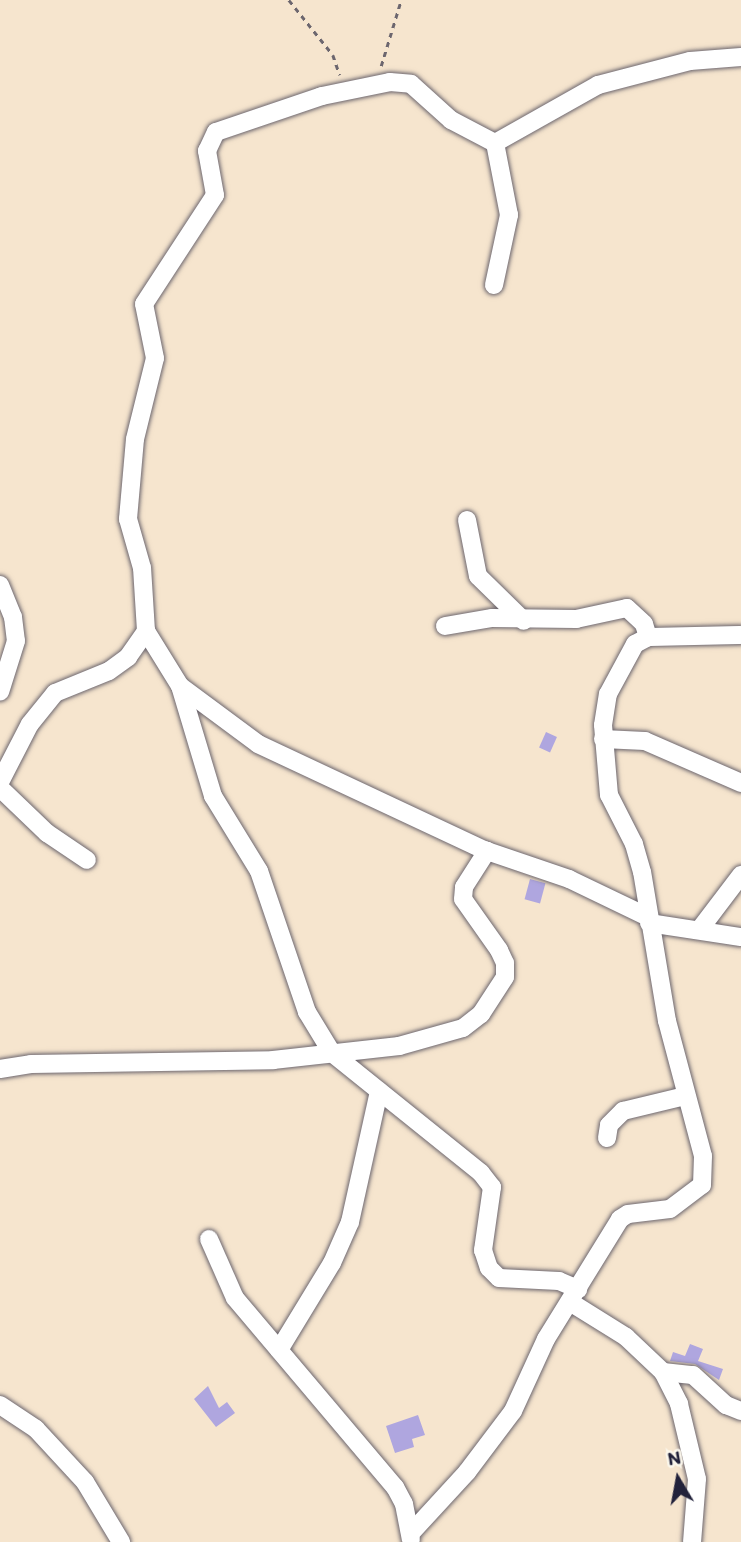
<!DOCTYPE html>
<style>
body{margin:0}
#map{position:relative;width:741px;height:1542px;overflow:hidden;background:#f6e5ce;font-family:Itim,sans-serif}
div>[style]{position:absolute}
.building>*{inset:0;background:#afa6df;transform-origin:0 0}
.path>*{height:2.5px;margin-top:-1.25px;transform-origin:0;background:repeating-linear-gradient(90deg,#6c666e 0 5px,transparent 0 10px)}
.roads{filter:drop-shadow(0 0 2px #6c666e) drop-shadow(0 0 2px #6c666e)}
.minor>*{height:18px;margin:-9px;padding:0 9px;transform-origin:9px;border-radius:9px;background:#fff}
span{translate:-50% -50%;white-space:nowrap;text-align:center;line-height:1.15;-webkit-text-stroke:5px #fbf7ec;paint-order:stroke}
.north{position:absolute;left:643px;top:1444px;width:70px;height:70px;-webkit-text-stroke:5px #fbf7ec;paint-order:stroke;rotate:350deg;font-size:19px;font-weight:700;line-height:28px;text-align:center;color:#22223b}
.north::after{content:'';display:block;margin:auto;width:24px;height:32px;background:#22223b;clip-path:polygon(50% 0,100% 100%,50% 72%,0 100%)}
</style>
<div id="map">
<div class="building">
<div style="left:546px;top:732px;width:12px;height:17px;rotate:24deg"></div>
<div style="left:530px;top:879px;width:16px;height:21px;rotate:15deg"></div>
<div style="clip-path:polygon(690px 1344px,703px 1349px,698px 1361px,723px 1369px,719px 1380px,695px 1364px,670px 1361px,673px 1352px,685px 1356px)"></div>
<div style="clip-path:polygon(208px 1386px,219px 1408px,227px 1402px,235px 1413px,216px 1427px,194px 1399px)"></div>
<div style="clip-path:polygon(418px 1415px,425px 1435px,412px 1439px,414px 1447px,395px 1453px,386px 1426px)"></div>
</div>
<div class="path">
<div style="left:289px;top:0;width:70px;rotate:51.3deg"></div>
<div style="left:333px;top:55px;width:21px;rotate:71deg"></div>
<div style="left:381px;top:66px;width:69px;rotate:-73.1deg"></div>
</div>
<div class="roads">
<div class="minor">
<div style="left:494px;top:285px;width:72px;rotate:-77.9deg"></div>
<div style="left:509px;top:215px;width:73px;rotate:-101deg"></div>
<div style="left:467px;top:520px;width:57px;rotate:78.9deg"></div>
<div style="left:478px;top:576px;width:64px;rotate:44.4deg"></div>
<div style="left:0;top:585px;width:35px;rotate:68deg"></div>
<div style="left:13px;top:617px;width:24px;rotate:83deg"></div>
<div style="left:16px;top:641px;width:53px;rotate:107.4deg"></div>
<div style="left:445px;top:626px;width:48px;rotate:-9.7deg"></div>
<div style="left:492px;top:618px;width:84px;rotate:0.7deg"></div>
<div style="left:576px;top:619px;width:52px;rotate:-12.2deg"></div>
<div style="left:627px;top:608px;width:23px;rotate:43deg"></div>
<div style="left:644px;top:624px;width:14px;rotate:73deg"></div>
<div style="left:146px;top:631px;width:65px;rotate:58.3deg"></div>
<div style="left:180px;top:686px;width:97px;rotate:36.6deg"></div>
<div style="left:258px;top:744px;width:250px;rotate:25.1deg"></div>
<div style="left:484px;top:850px;width:90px;rotate:18.8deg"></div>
<div style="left:569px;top:879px;width:88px;rotate:25.7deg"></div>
<div style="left:180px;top:686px;width:115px;rotate:73.3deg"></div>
<div style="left:213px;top:796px;width:88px;rotate:58.5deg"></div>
<div style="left:259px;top:871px;width:149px;rotate:71.2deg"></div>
<div style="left:307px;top:1012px;width:48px;rotate:58.6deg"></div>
<div style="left:332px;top:1053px;width:191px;rotate:38.8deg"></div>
<div style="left:481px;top:1173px;width:18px;rotate:52deg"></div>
<div style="left:492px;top:1187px;width:64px;rotate:98.1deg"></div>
<div style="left:483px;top:1250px;width:19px;rotate:72deg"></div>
<div style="left:489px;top:1268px;width:14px;rotate:45deg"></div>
<div style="left:499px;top:1278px;width:60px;rotate:2.9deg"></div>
<div style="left:559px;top:1281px;width:21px;rotate:23deg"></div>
<div style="left:603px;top:739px;width:42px;rotate:2.7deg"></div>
<div style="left:645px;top:741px;width:105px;rotate:23.6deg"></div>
<div style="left:0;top:782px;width:65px;rotate:-62.7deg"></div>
<div style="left:30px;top:724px;width:40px;rotate:-51deg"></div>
<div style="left:55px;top:693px;width:58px;rotate:-22.2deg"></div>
<div style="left:109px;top:671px;width:24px;rotate:-36deg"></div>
<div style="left:128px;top:657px;width:32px;rotate:-55deg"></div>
<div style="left:146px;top:631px;width:63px;rotate:-93.6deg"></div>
<div style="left:142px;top:568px;width:51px;rotate:-105.9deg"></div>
<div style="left:128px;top:519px;width:80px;rotate:-85deg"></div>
<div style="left:135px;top:439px;width:83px;rotate:-76.1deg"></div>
<div style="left:155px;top:358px;width:55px;rotate:-101.5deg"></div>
<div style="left:144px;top:304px;width:130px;rotate:-56.9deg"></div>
<div style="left:215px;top:195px;width:45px;rotate:-100.3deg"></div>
<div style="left:207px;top:151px;width:21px;rotate:-65deg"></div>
<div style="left:216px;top:132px;width:112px;rotate:-18.8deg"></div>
<div style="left:322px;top:96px;width:69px;rotate:-11.6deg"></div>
<div style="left:390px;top:82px;width:21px;rotate:5deg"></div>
<div style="left:411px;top:84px;width:54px;rotate:42deg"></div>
<div style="left:451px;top:120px;width:50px;rotate:27.6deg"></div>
<div style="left:495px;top:143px;width:118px;rotate:-29.4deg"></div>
<div style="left:598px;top:85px;width:95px;rotate:-14.6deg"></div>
<div style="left:690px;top:61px;width:51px;rotate:-4.5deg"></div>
<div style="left:0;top:788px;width:65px;rotate:43.8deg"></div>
<div style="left:47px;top:833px;width:48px;rotate:34deg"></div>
<div style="left:649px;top:923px;width:93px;rotate:8.7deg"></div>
<div style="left:700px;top:929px;width:68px;rotate:-52.8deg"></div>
<div style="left:0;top:1069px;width:31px;rotate:-9deg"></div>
<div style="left:31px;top:1064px;width:242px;rotate:-0.9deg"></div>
<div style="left:273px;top:1060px;width:127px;rotate:-6.3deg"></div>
<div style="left:399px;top:1046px;width:66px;rotate:-15.7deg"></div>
<div style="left:463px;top:1028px;width:23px;rotate:-38deg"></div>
<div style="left:481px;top:1014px;width:44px;rotate:-57deg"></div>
<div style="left:505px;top:977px;width:14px;rotate:-90deg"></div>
<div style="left:505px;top:963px;width:14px;rotate:-115deg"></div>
<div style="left:499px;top:950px;width:62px;rotate:-125.2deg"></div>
<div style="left:463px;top:899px;width:12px;rotate:-85deg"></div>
<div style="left:464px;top:887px;width:43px;rotate:-57.4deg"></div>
<div style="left:607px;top:1138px;width:13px;rotate:-81deg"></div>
<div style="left:609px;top:1125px;width:20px;rotate:-45deg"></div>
<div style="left:623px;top:1111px;width:64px;rotate:-13.6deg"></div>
<div style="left:209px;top:1239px;width:64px;rotate:66.2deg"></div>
<div style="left:235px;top:1298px;width:248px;rotate:49.8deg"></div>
<div style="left:395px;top:1487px;width:19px;rotate:62deg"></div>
<div style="left:404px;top:1504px;width:36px;rotate:79deg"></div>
<div style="left:570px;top:1302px;width:66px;rotate:32deg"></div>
<div style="left:626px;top:1337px;width:51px;rotate:43.4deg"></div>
<div style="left:663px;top:1372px;width:36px;rotate:63deg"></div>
<div style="left:679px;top:1404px;width:77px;rotate:76.5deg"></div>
<div style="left:697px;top:1479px;width:63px;rotate:94.5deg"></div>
<div style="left:279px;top:1350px;width:102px;rotate:-58.7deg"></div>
<div style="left:332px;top:1263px;width:45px;rotate:-66.3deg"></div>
<div style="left:350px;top:1222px;width:134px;rotate:-77.5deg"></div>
<div style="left:663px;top:1372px;width:30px;rotate:6deg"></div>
<div style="left:693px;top:1375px;width:45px;rotate:42.3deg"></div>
<div style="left:726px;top:1405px;width:16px;rotate:22deg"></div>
<div style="left:0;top:1405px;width:43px;rotate:33.7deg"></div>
<div style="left:36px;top:1429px;width:72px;rotate:47.2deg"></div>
<div style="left:85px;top:1482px;width:70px;rotate:59deg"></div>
<div style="left:411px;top:1533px;width:83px;rotate:-47.4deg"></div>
<div style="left:467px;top:1472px;width:76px;rotate:-53deg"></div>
<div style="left:513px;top:1411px;width:79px;rotate:-65.4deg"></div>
<div style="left:546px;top:1339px;width:141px;rotate:-58.3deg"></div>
<div style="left:620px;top:1219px;width:9px;rotate:-32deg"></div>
<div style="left:628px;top:1214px;width:42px;rotate:-6.8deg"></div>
<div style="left:670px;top:1209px;width:40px;rotate:-37deg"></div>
<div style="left:702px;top:1185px;width:29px;rotate:-88deg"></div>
<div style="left:703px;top:1156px;width:140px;rotate:-104.9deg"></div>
<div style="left:667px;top:1021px;width:151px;rotate:-99.5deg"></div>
<div style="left:642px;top:872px;width:29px;rotate:-106deg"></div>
<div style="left:634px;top:844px;width:55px;rotate:-117deg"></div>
<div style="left:609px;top:795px;width:70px;rotate:-94.9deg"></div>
<div style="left:603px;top:725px;width:31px;rotate:-81deg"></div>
<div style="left:608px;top:694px;width:57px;rotate:-61.6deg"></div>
<div style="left:635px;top:644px;width:15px;rotate:-28deg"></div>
<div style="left:648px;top:637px;width:93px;rotate:-1.2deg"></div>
</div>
</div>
<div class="north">N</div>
</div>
